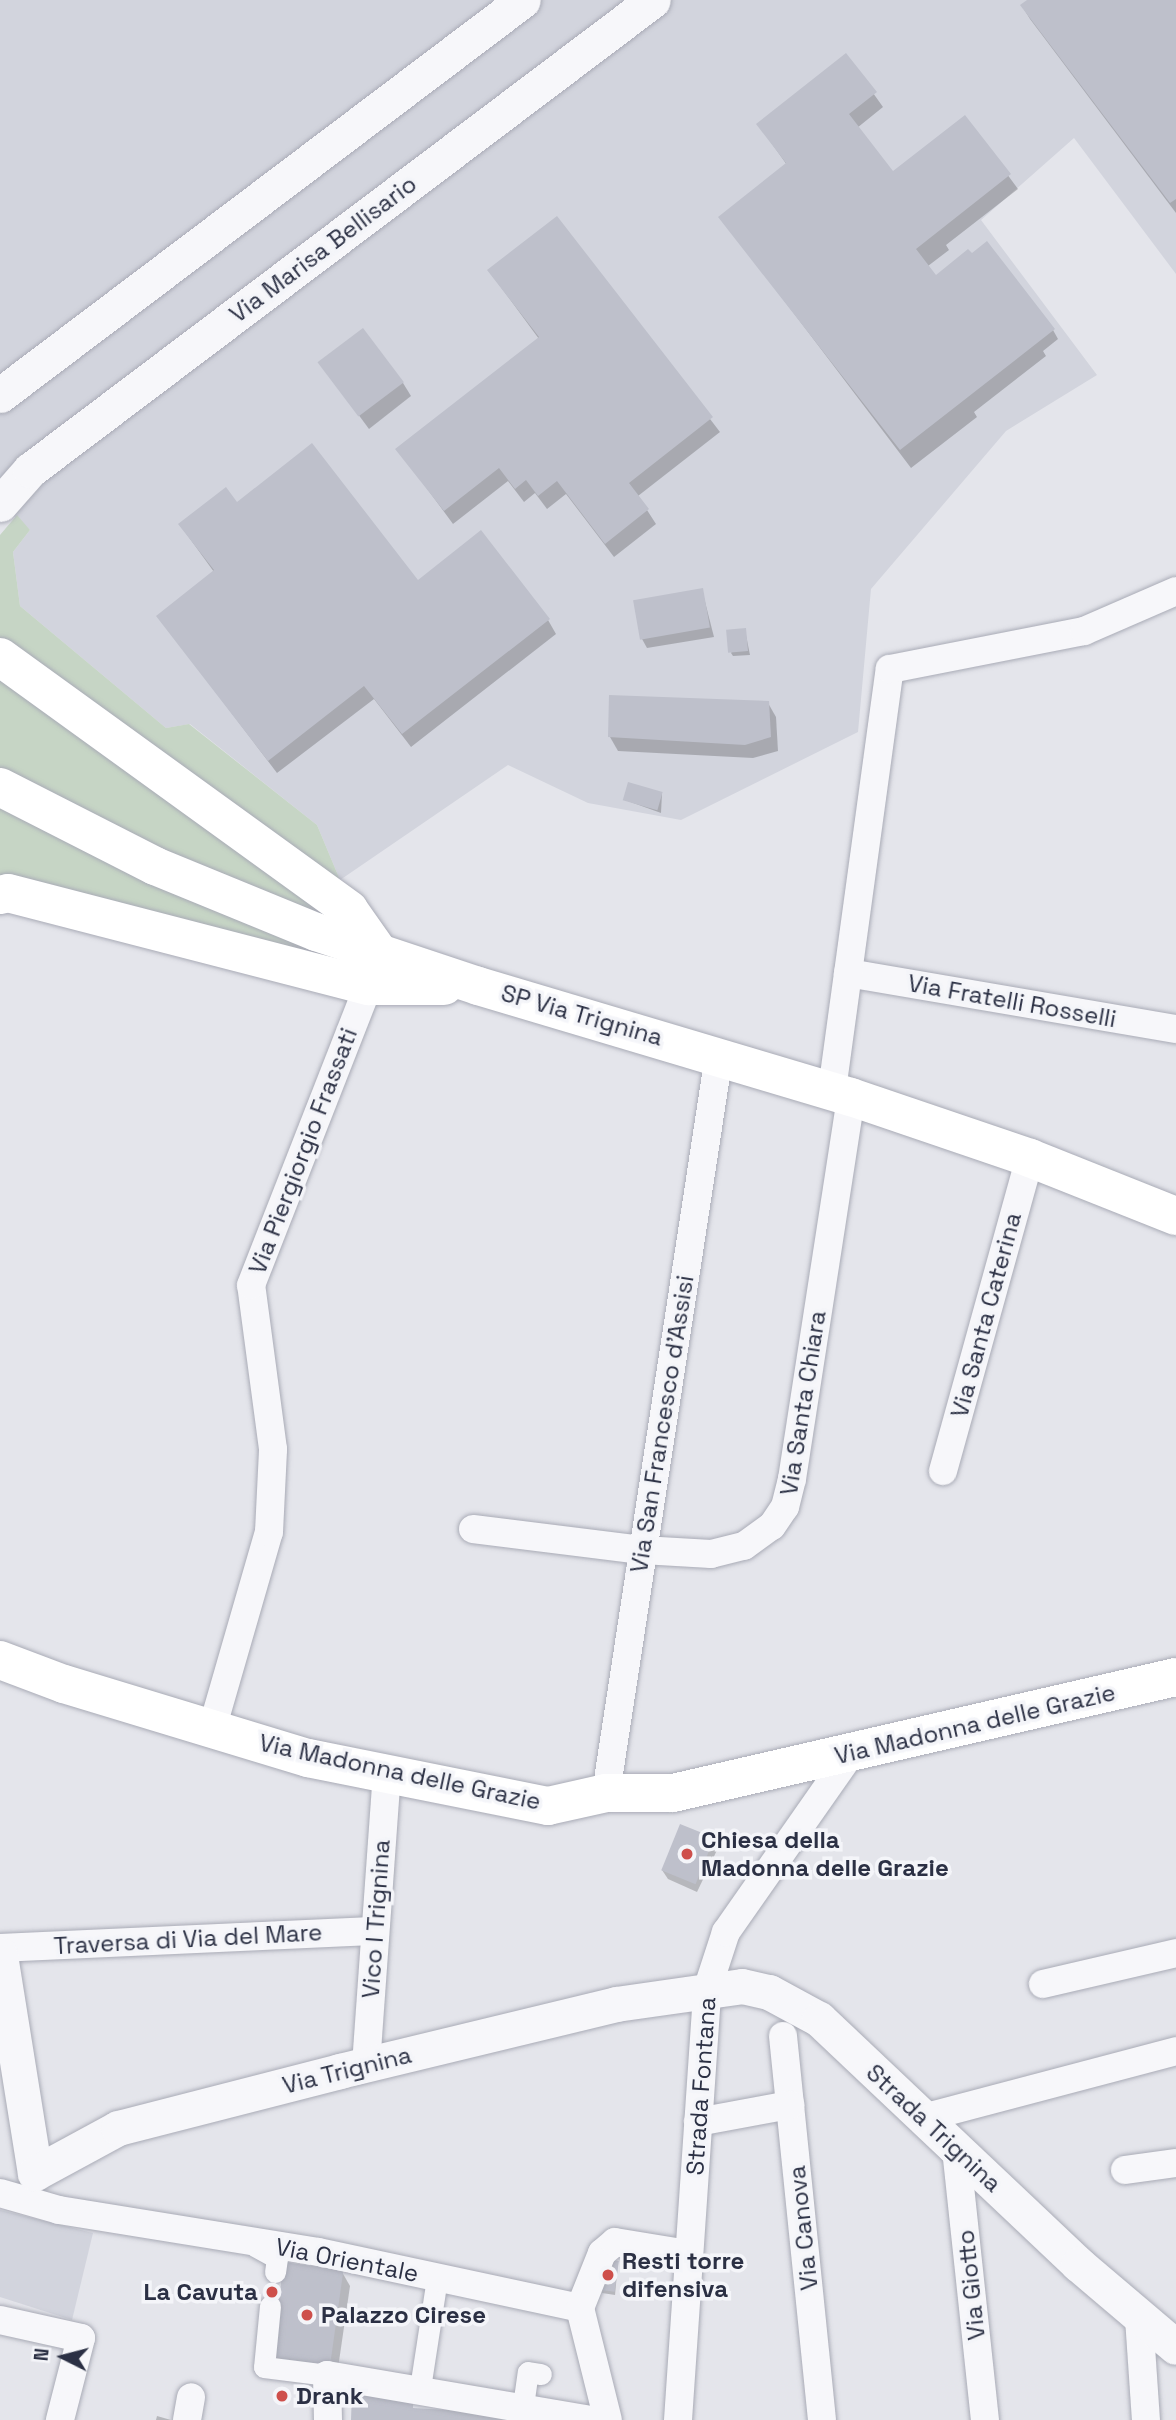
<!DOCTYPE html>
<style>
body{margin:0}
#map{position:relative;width:1176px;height:2420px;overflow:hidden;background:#e4e5eb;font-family:"Space Grotesk",sans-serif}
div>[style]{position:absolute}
.built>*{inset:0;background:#d2d4dd}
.green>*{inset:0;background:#c6d5c5}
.shadow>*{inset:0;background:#0003}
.building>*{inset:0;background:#bec0cb;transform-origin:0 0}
.roads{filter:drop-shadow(0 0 2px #a9abb6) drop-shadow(0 0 2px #a9abb6)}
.pedestrian>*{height:21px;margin:-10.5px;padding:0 10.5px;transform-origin:10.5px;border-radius:10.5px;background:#f7f7fa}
.minor>*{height:28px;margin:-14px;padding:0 14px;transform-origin:14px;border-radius:14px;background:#f7f7fa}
.tertiary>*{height:35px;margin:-17.5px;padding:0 17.5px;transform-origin:17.5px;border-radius:17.5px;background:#f7f7fa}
.secondary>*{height:38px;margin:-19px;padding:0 19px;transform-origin:19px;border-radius:19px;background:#fff}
.dots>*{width:19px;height:19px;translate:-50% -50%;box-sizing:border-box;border:4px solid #f4f5f9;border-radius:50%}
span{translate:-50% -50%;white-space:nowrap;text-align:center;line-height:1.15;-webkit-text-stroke:7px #f4f5f9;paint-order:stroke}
.street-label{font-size:24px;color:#2b3044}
.poi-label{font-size:24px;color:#2b3044;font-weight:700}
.left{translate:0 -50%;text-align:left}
.right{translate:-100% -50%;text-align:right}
.north{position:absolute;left:28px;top:2322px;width:70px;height:70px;-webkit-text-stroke:5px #f4f5f9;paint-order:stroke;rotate:276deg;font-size:19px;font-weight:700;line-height:28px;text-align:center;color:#2b3044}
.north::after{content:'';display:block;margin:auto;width:24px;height:32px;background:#2b3044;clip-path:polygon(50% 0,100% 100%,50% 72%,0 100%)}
</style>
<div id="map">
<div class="built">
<div style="clip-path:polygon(0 0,1176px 0,1176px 274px,1074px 138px,981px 220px,1097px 375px,1006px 431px,871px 589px,858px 732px,681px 820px,588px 803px,508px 765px,340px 880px,317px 825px,190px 724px,166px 728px,20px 606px,13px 552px,30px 530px,0 504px)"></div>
<div style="clip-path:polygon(0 2210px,93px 2233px,72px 2320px,0 2297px)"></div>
</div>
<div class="green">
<div style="clip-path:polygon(17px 515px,30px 530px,13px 552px,20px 606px,166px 728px,189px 724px,317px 825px,340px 880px,301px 961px,0 885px,0 535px)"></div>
</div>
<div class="shadow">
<div style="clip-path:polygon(1030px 0,1176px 0,1176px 213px,1030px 19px,1022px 6px)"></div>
<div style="clip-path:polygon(846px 55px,883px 107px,857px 128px,893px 173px,965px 117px,1018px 189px,946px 245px,949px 250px,928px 266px,936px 277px,1053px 330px,1058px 339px,1043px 351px,1046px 356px,974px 412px,977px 417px,911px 468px,721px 217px,787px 165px,758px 124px)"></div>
<div style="clip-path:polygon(556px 218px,720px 432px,638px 496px,656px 524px,614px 557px,566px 494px,547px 509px,535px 493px,524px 502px,508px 481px,453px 524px,398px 449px,539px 339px,489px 271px)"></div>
<div style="clip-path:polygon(321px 364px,403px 383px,411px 396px,369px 429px)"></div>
<div style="clip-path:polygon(237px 504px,418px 582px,548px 620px,556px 634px,411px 747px,374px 699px,277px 773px,158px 616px,214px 572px,180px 525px)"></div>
<div style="clip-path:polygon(702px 590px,714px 637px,647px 648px,642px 639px)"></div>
<div style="clip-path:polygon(745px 630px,750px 655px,733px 656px,731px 653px)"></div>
<div style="clip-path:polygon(768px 703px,776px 717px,778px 751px,753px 758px,618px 751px,610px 737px)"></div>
<div style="clip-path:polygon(662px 793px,661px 813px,625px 800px)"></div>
<div style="clip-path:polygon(713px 1839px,718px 1848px,697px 1892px,668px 1879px,662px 1870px)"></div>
<div style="clip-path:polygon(618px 2263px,615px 2295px,602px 2293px,600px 2289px)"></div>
<div style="clip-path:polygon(342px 2272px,350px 2286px,336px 2382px,280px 2374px)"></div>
<div style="clip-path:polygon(157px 2416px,171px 2420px,156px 2420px)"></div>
</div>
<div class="building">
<div style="clip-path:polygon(1027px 0,1176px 0,1176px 199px,1170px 203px,1020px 5px)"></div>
<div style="clip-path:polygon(846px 53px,877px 92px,849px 114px,893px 171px,965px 115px,1011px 174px,916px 249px,936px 275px,968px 249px,972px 253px,987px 241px,1055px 329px,900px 450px,718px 217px,786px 163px,756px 124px)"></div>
<div style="clip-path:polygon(557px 216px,713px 417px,629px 483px,649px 509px,605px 544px,557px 481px,538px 496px,526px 480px,515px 489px,499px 468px,444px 511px,395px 449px,539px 337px,487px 270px)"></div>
<div style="left:363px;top:328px;width:68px;height:57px;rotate:53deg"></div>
<div style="clip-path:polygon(312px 443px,418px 580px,481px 530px,550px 619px,402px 734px,364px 686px,268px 761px,156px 616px,214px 570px,178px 524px,226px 487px,237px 502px)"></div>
<div style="left:703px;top:588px;width:40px;height:71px;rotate:80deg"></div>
<div style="left:746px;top:628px;width:23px;height:20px;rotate:85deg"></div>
<div style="clip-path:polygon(609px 695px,769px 701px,771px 737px,745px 745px,608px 737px)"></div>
<div style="left:628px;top:782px;width:36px;height:19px;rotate:16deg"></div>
<div style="left:680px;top:1824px;width:37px;height:50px;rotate:22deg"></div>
<div style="left:604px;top:2259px;width:15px;height:31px;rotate:8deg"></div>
<div style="left:284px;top:2262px;width:60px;height:99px;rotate:8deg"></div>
<div style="clip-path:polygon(352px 2391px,413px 2394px,413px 2408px,521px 2414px,521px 2420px,351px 2420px)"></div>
</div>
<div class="roads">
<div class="pedestrian">
<div style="left:255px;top:2246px;width:25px;rotate:29deg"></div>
<div style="left:277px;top:2258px;width:14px;rotate:98deg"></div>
<div style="left:270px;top:2306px;width:61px;rotate:95.6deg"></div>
<div style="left:264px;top:2367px;width:64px;rotate:7.2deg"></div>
<div style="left:420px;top:2388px;width:111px;rotate:-81.2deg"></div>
<div style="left:523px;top:2406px;width:34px;rotate:-82deg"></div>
<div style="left:528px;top:2372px;width:13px;rotate:9deg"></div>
</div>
<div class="minor">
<div style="left:848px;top:973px;width:333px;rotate:9.7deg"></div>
<div style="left:832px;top:1090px;width:425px;rotate:-82.2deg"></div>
<div style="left:890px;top:669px;width:198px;rotate:-11.1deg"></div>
<div style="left:1084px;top:631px;width:100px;rotate:-23.5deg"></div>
<div style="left:943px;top:1471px;width:325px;rotate:-74.5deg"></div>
<div style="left:473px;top:1529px;width:170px;rotate:7.1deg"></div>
<div style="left:642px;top:1550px;width:69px;rotate:3.3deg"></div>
<div style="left:711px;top:1554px;width:34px;rotate:-14deg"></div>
<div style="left:744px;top:1546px;width:34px;rotate:-36deg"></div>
<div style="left:772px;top:1526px;width:23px;rotate:-56deg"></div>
<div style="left:785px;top:1507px;width:29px;rotate:-76deg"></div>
<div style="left:792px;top:1479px;width:387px;rotate:-81.2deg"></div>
<div style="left:212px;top:1729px;width:205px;rotate:-73.9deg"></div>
<div style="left:269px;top:1532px;width:83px;rotate:-87.2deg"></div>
<div style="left:273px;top:1449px;width:165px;rotate:-97.6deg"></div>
<div style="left:251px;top:1285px;width:321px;rotate:-68.6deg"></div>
<div style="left:606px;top:1793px;width:747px;rotate:-81.29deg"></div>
<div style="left:0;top:1948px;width:375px;rotate:-2.6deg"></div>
<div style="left:1043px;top:1984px;width:137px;rotate:-13.1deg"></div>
<div style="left:783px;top:2036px;width:386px;rotate:84.2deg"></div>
<div style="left:366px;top:2065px;width:292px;rotate:-85.9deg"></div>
<div style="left:923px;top:2118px;width:262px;rotate:-14.8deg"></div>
<div style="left:698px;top:2122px;width:94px;rotate:-10.5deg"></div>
<div style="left:956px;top:2149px;width:273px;rotate:83.9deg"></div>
<div style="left:1125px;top:2170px;width:51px;rotate:-7.8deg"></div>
<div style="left:0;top:2193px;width:61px;rotate:16.1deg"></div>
<div style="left:59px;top:2210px;width:263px;rotate:9.2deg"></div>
<div style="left:319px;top:2252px;width:267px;rotate:12.1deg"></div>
<div style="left:580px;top:2308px;width:115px;rotate:76deg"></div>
<div style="left:580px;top:2308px;width:59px;rotate:-68.2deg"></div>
<div style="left:602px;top:2253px;width:17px;rotate:-40deg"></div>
<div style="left:615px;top:2242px;width:74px;rotate:9.3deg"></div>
<div style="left:1139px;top:2318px;width:102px;rotate:86.1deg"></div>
<div style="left:0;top:2320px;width:83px;rotate:12.5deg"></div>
<div style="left:81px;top:2338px;width:85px;rotate:104.4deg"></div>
<div style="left:187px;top:2420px;width:23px;rotate:-80deg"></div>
<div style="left:328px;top:2420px;width:45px;rotate:-91.3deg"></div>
<div style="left:327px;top:2375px;width:268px;rotate:9.7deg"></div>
<div style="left:678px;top:2420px;width:431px;rotate:-86.1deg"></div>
<div style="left:707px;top:1990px;width:61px;rotate:-71.9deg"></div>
<div style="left:726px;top:1932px;width:220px;rotate:-55deg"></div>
</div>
<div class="tertiary">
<div style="left:0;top:395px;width:655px;rotate:-37.06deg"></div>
<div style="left:0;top:504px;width:45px;rotate:-48.6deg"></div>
<div style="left:30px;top:470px;width:780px;rotate:-37.03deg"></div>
<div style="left:0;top:1955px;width:221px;rotate:80.9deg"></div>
<div style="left:35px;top:2173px;width:94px;rotate:-28.5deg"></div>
<div style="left:118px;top:2128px;width:229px;rotate:-14.4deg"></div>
<div style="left:340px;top:2071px;width:284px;rotate:-13.6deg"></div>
<div style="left:616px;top:2004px;width:127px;rotate:-8.1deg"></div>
<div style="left:742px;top:1986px;width:28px;rotate:13deg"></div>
<div style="left:769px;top:1992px;width:57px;rotate:28.4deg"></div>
<div style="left:819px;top:2019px;width:357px;rotate:43.4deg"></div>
<div style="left:1078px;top:2264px;width:128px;rotate:40.3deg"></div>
</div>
<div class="secondary">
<div style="left:0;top:657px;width:431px;rotate:35.9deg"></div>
<div style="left:349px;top:910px;width:54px;rotate:54.8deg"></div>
<div style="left:0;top:787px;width:174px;rotate:27deg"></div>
<div style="left:155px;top:866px;width:174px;rotate:22.3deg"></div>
<div style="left:316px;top:932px;width:171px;rotate:18.4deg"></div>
<div style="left:478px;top:986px;width:389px;rotate:16.6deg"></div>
<div style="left:851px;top:1097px;width:189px;rotate:18.8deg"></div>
<div style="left:1030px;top:1158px;width:157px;rotate:21.7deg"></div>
<div style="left:0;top:895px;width:8px;rotate:-14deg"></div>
<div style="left:8px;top:893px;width:372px;rotate:14.5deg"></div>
<div style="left:368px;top:986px;width:76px"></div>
<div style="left:0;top:1660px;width:68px;rotate:20.6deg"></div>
<div style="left:64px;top:1684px;width:255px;rotate:16.9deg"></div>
<div style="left:308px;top:1758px;width:245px;rotate:11.3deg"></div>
<div style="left:548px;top:1806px;width:59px;rotate:-12.6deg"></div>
<div style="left:606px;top:1793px;width:67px"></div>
<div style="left:673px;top:1793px;width:516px;rotate:-12.99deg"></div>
</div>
</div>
<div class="dots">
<div style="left:687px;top:1854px;background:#ce4f4b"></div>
<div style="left:608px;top:2275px;background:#ce4f4b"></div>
<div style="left:272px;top:2292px;background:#ce4f4b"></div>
<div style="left:307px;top:2315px;background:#ce4f4b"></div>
<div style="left:282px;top:2396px;background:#ce4f4b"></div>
</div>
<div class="street-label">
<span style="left:323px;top:249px;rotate:-37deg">Via Marisa Bellisario</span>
<span style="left:1012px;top:1001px;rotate:10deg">Via Fratelli Rosselli</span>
<span style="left:582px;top:1015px;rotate:16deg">SP Via Trignina</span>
<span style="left:303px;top:1151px;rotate:-69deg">Via Piergiorgio Frassati</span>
<span style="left:986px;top:1315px;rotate:-75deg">Via Santa Caterina</span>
<span style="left:803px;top:1403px;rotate:-81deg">Via Santa Chiara</span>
<span style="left:662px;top:1424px;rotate:-81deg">Via San Francesco d'Assisi</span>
<span style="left:975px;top:1724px;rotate:-13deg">Via Madonna delle Grazie</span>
<span style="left:400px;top:1772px;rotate:12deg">Via Madonna delle Grazie</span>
<span style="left:376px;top:1919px;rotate:-86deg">Vico I Trignina</span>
<span style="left:188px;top:1939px;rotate:-3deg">Traversa di Via del Mare</span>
<span style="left:347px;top:2070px;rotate:-14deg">Via Trignina</span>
<span style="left:701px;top:2086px;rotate:-86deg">Strada Fontana</span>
<span style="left:934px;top:2128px;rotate:43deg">Strada Trignina</span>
<span style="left:803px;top:2228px;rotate:-96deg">Via Canova</span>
<span style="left:347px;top:2260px;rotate:11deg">Via Orientale</span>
<span style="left:971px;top:2285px;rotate:-96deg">Via Giotto</span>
</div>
<div class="poi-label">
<span class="left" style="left:701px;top:1854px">Chiesa della<br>Madonna delle Grazie</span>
<span class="left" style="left:622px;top:2275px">Resti torre<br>difensiva</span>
<span class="right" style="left:258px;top:2292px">La Cavuta</span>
<span class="left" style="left:321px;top:2315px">Palazzo Cirese</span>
<span class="left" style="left:296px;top:2396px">Drank</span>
</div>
<div class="north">N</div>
</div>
